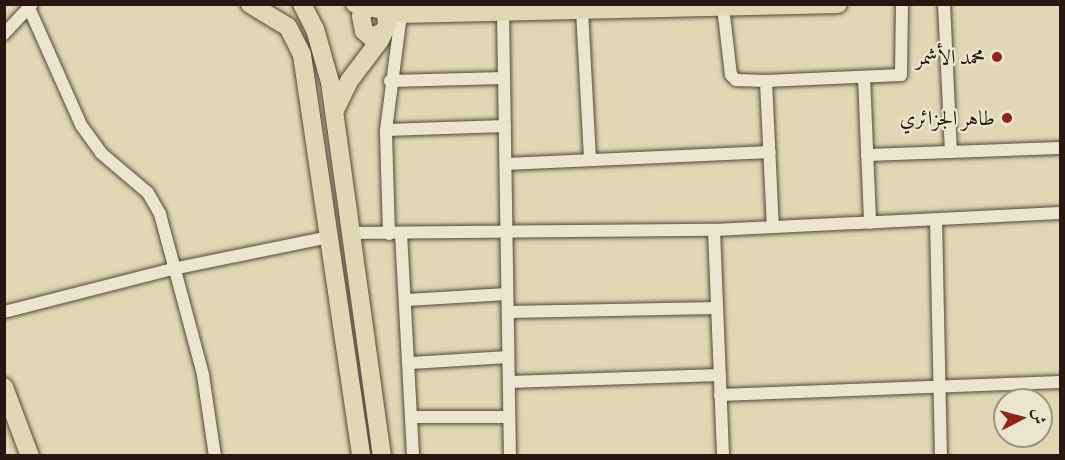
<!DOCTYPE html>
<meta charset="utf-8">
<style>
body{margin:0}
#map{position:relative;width:1065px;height:460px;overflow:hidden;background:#e0d7b4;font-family:"EB Garamond",Amiri,serif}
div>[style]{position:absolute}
.roads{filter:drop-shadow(0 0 2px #564639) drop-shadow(0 0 2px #564639)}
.minor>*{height:12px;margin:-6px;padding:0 6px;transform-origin:6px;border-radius:6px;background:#ebe5ce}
.primary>*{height:18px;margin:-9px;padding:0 9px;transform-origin:9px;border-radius:9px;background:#e0d7b4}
.dots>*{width:16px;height:16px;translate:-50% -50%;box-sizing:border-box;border:3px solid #ebe5ce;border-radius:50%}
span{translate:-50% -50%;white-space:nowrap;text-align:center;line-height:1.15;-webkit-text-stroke:4.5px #ebe5ce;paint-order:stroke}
.poi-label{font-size:21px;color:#281610}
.right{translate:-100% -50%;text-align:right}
.frame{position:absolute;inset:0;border:6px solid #281610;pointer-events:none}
.north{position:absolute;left:993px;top:388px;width:60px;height:60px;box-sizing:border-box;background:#ebe5ce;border:2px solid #9d9282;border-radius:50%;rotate:84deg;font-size:16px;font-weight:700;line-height:24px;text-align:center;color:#281610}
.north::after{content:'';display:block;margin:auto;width:21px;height:27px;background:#8f2418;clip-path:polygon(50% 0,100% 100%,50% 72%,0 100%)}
</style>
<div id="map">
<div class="roads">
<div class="minor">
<div style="left:944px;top:4px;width:148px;rotate:87.3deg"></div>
<div style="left:723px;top:7px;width:68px;rotate:83.3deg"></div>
<div style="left:731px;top:75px;width:7px;rotate:45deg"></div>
<div style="left:736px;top:80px;width:30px;rotate:2deg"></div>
<div style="left:766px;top:81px;width:135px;rotate:-2.5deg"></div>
<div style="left:901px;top:75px;width:71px;rotate:-89.2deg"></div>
<div style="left:29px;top:8px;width:128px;rotate:66deg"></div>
<div style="left:81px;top:125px;width:34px;rotate:54deg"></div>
<div style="left:101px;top:153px;width:62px;rotate:40.4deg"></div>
<div style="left:148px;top:193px;width:24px;rotate:60deg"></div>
<div style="left:160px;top:214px;width:167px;rotate:75deg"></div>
<div style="left:203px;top:375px;width:82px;rotate:81.6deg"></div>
<div style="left:582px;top:11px;width:149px;rotate:86.9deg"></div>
<div style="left:503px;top:13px;width:443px;rotate:89.1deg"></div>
<div style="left:4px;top:34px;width:41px;rotate:-47deg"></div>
<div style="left:864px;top:77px;width:146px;rotate:87.6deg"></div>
<div style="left:390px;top:81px;width:114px;rotate:-1.5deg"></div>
<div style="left:766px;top:81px;width:146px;rotate:87.3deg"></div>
<div style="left:386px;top:130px;width:119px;rotate:-1.9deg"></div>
<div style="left:867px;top:155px;width:193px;rotate:-2.1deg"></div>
<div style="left:506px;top:164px;width:264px;rotate:-2.6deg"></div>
<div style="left:936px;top:220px;width:236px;rotate:88.8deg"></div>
<div style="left:714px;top:230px;width:226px;rotate:87.7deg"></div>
<div style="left:350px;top:233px;width:364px;rotate:-0.5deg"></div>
<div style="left:714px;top:230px;width:346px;rotate:-2.8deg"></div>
<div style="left:401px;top:233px;width:223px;rotate:86.9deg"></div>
<div style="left:389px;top:234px;width:104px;rotate:-91.7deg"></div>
<div style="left:386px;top:130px;width:117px;rotate:-82.6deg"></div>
<div style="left:407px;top:300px;width:100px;rotate:-3.4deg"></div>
<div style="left:4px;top:312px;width:174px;rotate:-14.3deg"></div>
<div style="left:173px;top:269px;width:159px;rotate:-11.6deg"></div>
<div style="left:508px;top:312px;width:209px;rotate:-1.1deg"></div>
<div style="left:411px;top:363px;width:97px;rotate:-3.5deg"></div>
<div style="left:509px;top:382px;width:211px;rotate:-1.9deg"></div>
<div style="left:720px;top:395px;width:340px;rotate:-2.2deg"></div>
<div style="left:412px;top:417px;width:97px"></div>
</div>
<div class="primary">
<div style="left:250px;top:4px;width:44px;rotate:31.2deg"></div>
<div style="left:288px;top:27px;width:31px;rotate:63deg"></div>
<div style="left:302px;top:55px;width:405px;rotate:81.6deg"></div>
<div style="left:302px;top:4px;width:28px;rotate:63deg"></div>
<div style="left:315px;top:29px;width:55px;rotate:74.2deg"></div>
<div style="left:330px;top:82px;width:378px;rotate:82.1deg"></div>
<div style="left:355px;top:4px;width:47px;rotate:12.3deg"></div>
<div style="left:401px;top:14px;width:437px;rotate:-1.3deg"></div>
<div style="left:366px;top:8px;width:9px;rotate:122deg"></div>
<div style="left:361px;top:16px;width:15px;rotate:79deg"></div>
<div style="left:364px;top:31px;width:9px;rotate:41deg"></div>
<div style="left:371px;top:37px;width:13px;rotate:-23deg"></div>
<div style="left:334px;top:112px;width:34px;rotate:-64deg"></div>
<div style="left:349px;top:81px;width:51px;rotate:-52.9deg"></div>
<div style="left:380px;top:40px;width:17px;rotate:-65deg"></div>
<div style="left:387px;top:25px;width:13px;rotate:-94deg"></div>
<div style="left:4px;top:387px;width:74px;rotate:69.4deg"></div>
</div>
</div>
<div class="dots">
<div style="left:997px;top:57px;background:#8f2418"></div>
<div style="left:1007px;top:118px;background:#8f2418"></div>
</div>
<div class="poi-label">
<span class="right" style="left:985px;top:57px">محمد الأشمر</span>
<span class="right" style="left:995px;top:118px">طاهر الجزائري</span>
</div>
<div class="frame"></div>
<div class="north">ش</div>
</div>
